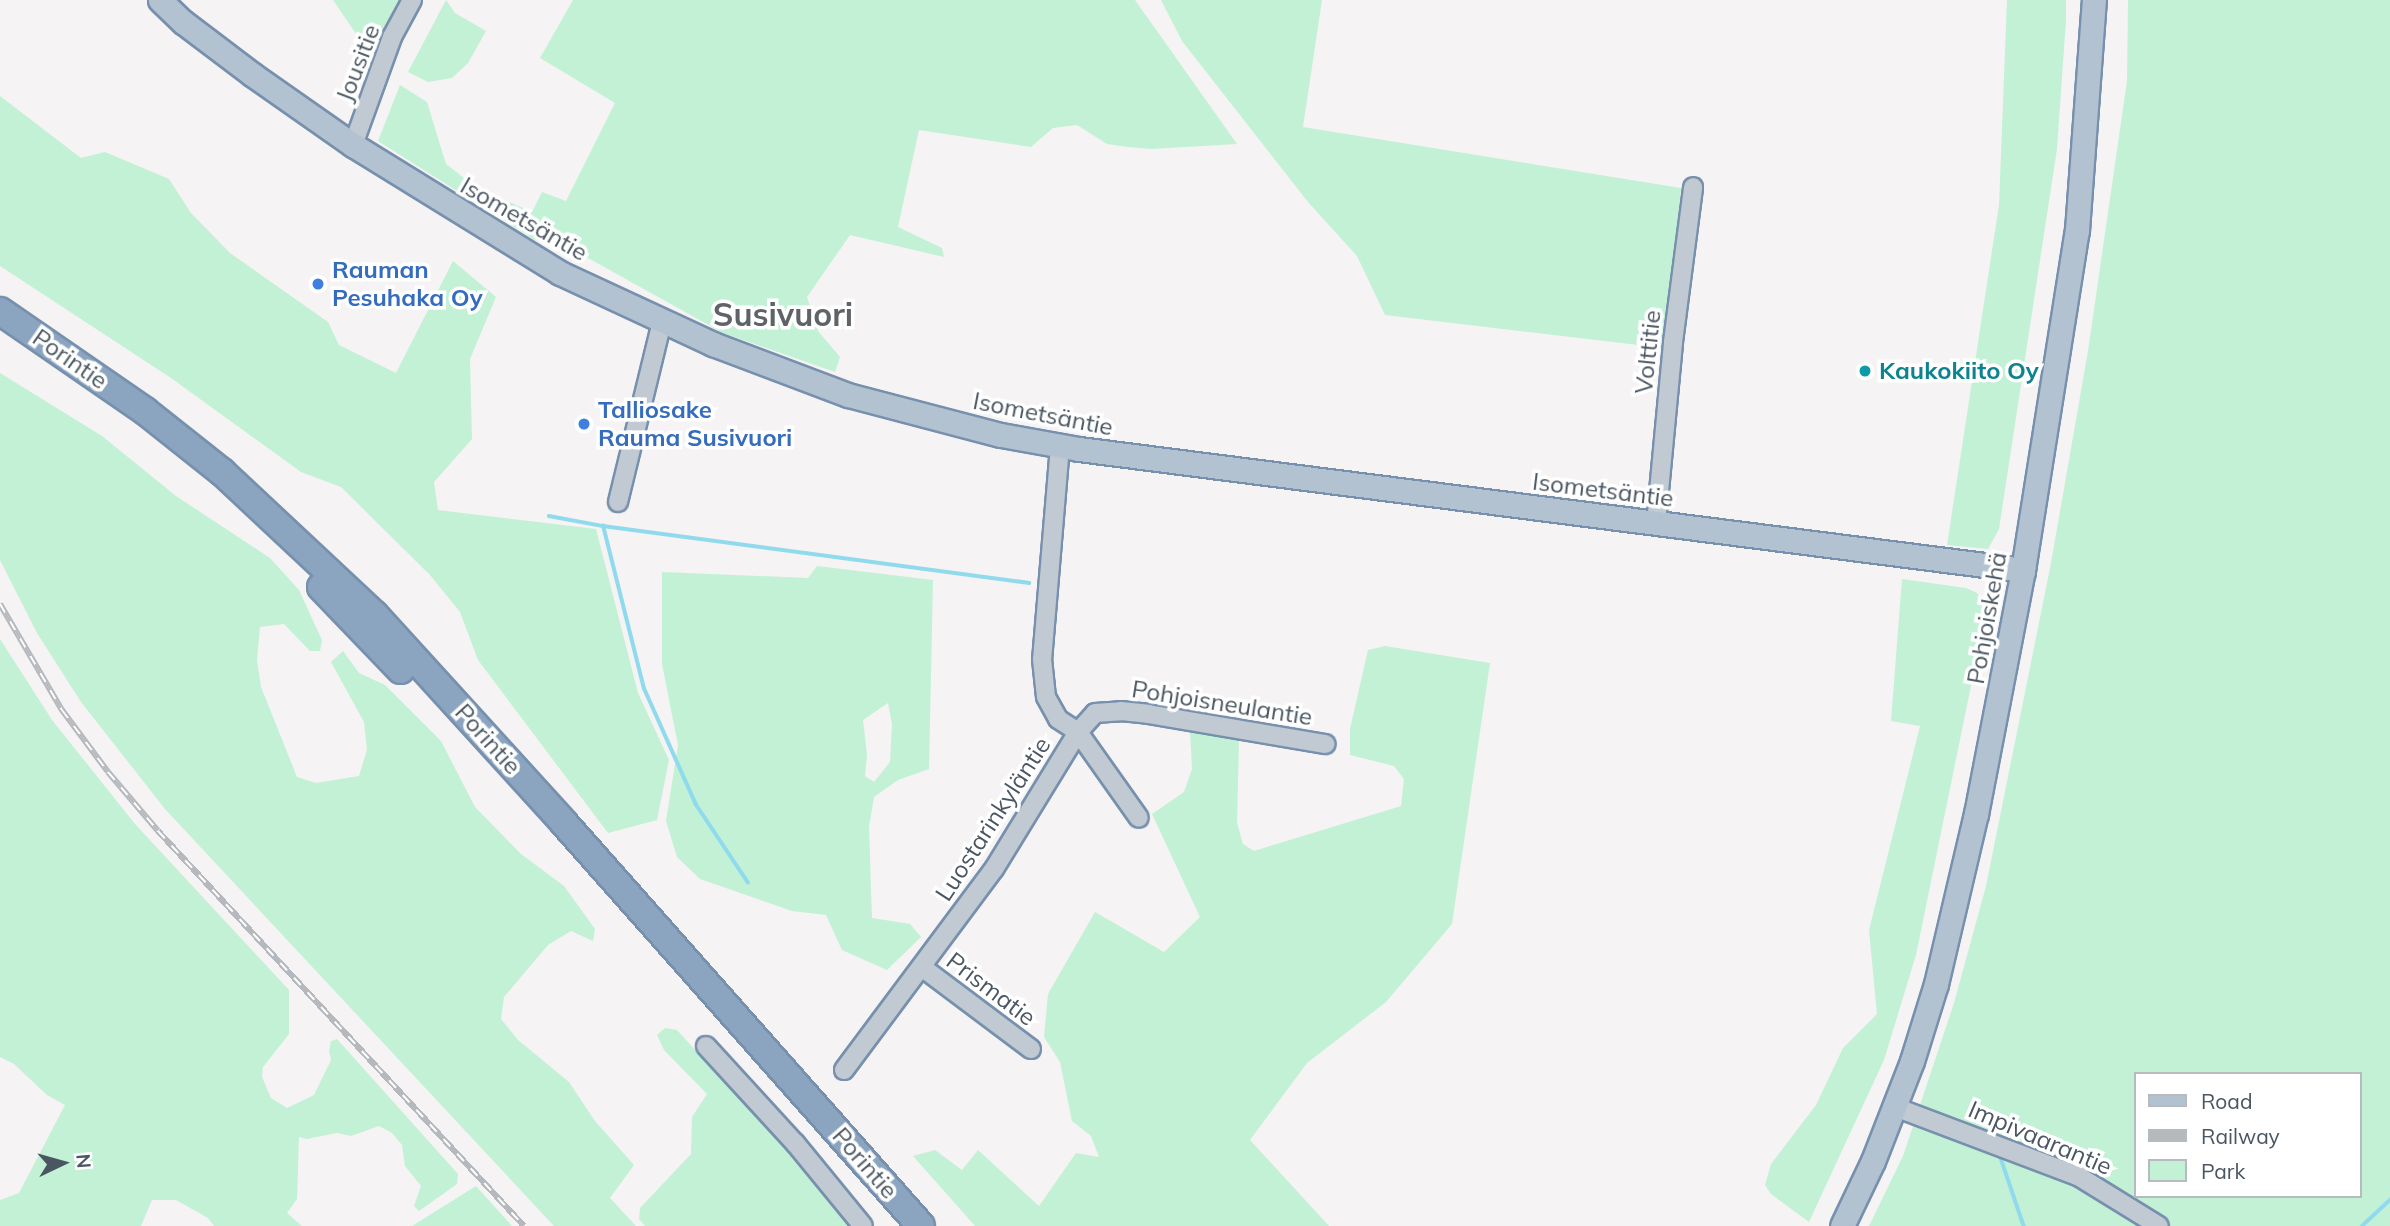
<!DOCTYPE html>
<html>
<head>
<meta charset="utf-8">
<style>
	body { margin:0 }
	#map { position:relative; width:2390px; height:1226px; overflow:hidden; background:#f5f3f3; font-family:Mulish,sans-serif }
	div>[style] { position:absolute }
	.green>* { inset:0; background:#c3f1d5 }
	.stream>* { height:3.5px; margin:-1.75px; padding:0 1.75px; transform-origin:1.75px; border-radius:1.75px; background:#90daee }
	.roads { filter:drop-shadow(2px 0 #7690ad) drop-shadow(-2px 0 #7690ad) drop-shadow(0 2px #7690ad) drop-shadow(0 -2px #7690ad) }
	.minor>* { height:18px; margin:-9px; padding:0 9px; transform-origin:9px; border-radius:9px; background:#c1cad2 }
	.major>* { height:23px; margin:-11.5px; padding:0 11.5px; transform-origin:11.5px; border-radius:11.5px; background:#b3c2d1 }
	.highway>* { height:26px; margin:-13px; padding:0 13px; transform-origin:13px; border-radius:13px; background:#8ba5c1 }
	.rail>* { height:6px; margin-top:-3px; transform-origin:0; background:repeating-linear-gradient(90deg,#fff 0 10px,#b5b8bd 0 20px); box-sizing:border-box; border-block:2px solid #b5b8bd }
	.dots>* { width:19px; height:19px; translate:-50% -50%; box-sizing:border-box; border:4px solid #fff; border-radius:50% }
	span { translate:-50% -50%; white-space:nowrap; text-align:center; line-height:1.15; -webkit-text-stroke:7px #fff; paint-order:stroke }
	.street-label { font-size:24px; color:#4a5661 }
	.shop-label { font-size:24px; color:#366cbe; font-weight:700 }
	.left { translate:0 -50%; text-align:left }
	.culture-label { font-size:24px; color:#0d838f; font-weight:700 }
	.district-label { font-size:32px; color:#5f6368; font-weight:700 }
	.legend { position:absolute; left:2134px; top:1072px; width:228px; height:126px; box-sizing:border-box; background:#fff; border:2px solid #b7bbc0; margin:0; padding:9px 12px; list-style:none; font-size:21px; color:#4a5661 }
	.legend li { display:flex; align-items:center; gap:14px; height:35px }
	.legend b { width:35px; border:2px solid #b7bbc0 }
	.north { position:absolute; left:28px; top:1128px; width:70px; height:70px; -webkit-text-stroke:5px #fff; paint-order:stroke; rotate:85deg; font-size:19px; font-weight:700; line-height:28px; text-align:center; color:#4a5661 }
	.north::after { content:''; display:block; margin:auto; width:24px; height:32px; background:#4a5661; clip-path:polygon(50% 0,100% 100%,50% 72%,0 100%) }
</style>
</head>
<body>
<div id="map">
	<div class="green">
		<i style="clip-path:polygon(333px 0,405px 0,377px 52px,363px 44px)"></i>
		<i style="clip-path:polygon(446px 0,455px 13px,486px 31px,468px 63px,452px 78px,428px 82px,408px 72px)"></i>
		<i style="clip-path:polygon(573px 0,1135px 0,1237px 144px,1151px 149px,1128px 147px,1107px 144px,1077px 125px,1053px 128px,1031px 147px,919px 130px,898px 227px,942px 248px,944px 257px,850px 235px,807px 297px,818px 331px,840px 357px,835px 372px,723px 333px,588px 258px,533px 239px,378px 141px,400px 85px,427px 102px,446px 164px,477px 188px,532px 212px,542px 192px,566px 201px,615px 103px,540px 58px)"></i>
		<i style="clip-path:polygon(1161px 0,1322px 0,1303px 127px,1681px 188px,1664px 348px,1385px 315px,1357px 256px,1308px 202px,1182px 41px)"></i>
		<i style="clip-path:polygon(2007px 0,2066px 0,2066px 20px,2057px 149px,1999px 529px,1988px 549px,1947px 545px,1999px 205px)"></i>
		<i style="clip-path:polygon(evenodd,2128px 0,2390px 0,2390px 1226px,1869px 1226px,1903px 1156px,1954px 1003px,1986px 886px,2051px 563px,2088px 351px,2127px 81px,2128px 0,2136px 1074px,2360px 1074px,2360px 1196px,2136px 1196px,2136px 1074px)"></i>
		<i style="clip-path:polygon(0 96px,81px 158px,105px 152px,169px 179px,191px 213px,230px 253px,328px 322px,339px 345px,396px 373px,453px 261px,496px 297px,470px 359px,472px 439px,434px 482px,438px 510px,596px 529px,638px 693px,669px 760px,657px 820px,608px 833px,478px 660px,460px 612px,430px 575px,341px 487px,301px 472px,171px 378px,0 266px)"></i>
		<i style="clip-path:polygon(0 373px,102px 436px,176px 496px,270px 558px,299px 590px,322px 640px,320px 651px,310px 651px,284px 624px,260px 627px,257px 660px,261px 687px,297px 777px,316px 783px,359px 776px,367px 750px,364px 722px,331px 662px,343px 651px,359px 673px,385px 685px,441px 741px,475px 807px,521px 854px,564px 886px,595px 929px,593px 941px,571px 931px,548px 945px,504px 997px,501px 1019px,518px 1040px,569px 1082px,595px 1121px,634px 1165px,610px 1198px,636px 1226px,554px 1226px,165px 809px,81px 702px,37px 633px,0 560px)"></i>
		<i style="clip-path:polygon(evenodd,817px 566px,933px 580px,929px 769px,898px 780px,874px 797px,869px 827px,872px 918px,910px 924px,921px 937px,887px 970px,842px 950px,826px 915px,792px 911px,700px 879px,677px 857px,666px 821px,678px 745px,662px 664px,662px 572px,808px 578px,817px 566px,888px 703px,892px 724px,890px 762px,874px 782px,865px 776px,867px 755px,863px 720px,888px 703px)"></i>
		<i style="clip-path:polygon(1902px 579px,1966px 588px,1977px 593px,1982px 602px,1981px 637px,1916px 955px,1884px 1060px,1809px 1222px,1771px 1194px,1765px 1185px,1771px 1164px,1816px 1105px,1843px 1048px,1877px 1014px,1869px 930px,1920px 726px,1891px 721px)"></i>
		<i style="clip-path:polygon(0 639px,52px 720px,135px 824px,289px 990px,289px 1034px,263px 1067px,262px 1077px,271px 1098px,287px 1108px,314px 1095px,331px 1060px,329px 1051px,331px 1041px,337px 1039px,458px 1174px,457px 1184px,419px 1211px,414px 1206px,421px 1186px,405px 1166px,402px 1145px,392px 1133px,379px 1126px,351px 1136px,337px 1133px,307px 1139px,299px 1137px,297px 1199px,287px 1213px,302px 1226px,214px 1226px,208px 1218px,176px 1200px,152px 1200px,141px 1226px,0 1226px,0 1200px,19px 1193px,65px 1105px,47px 1095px,14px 1064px,0 1057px)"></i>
		<i style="clip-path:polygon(1385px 646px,1490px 663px,1452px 924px,1386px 1002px,1307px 1063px,1250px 1140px,1329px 1226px,975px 1226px,913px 1156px,935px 1150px,962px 1170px,978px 1150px,1039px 1206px,1076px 1153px,1099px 1157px,1091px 1136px,1072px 1121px,1060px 1062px,1044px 1037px,1048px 994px,1095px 912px,1164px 952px,1200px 917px,1152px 814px,1184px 792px,1192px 769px,1190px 730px,1239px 739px,1237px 823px,1243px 844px,1254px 851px,1401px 806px,1404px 779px,1394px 766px,1350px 755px,1350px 729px,1368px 650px)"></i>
		<i style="clip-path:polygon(665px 1028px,677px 1030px,855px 1226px,645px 1226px,639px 1219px,640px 1208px,691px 1154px,692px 1117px,707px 1094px,664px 1050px,657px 1035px)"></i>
		<i style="clip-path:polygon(476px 1186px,512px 1226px,412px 1226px)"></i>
	</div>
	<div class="stream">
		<i style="left:549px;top:516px;width:55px;rotate:10.5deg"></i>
		<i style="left:748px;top:883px;width:94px;rotate:-123.7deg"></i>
		<i style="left:696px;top:805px;width:127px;rotate:-114.1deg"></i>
		<i style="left:644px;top:689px;width:168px;rotate:-104.1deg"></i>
		<i style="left:603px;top:526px;width:430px;rotate:7.6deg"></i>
		<i style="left:2001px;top:1158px;width:72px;rotate:71.3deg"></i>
		<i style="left:2362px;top:1226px;width:38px;rotate:-43deg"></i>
	</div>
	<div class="roads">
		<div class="minor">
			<i style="left:353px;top:145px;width:115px;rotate:-70.1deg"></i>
			<i style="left:392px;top:37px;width:42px;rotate:-61.6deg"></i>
			<i style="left:1060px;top:446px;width:214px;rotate:94.8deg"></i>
			<i style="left:1042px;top:659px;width:38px;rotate:84deg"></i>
			<i style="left:1046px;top:697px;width:25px;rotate:61deg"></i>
			<i style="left:1058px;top:719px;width:24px;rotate:33deg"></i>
			<i style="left:1078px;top:732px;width:105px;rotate:54.7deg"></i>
			<i style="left:618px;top:502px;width:185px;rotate:-76.3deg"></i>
			<i style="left:1656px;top:523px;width:182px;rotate:-84.6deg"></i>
			<i style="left:1673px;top:342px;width:156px;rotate:-82.6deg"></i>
			<i style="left:923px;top:968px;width:135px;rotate:36.9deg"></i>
			<i style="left:706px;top:1046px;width:132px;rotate:47.5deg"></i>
			<i style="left:795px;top:1143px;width:107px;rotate:50.7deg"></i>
			<i style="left:844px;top:1070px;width:251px;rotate:-53.3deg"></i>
			<i style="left:994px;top:869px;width:161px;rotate:-58.5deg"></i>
			<i style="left:1078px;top:732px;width:25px;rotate:-48deg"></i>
			<i style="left:1095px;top:713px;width:26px;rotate:-4deg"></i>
			<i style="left:1121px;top:711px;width:27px;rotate:6deg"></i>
			<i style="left:1148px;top:714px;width:180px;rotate:9.6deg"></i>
			<i style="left:1895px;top:1107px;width:196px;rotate:20.7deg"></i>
			<i style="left:2078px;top:1176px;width:95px;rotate:31.7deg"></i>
		</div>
		<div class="major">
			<i style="left:160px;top:0;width:32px;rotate:44deg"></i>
			<i style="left:183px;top:22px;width:88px;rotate:37.1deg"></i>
			<i style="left:253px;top:75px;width:122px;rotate:35deg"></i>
			<i style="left:353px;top:145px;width:243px;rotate:31.7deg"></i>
			<i style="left:560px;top:273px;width:169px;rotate:24.9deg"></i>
			<i style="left:713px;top:344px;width:144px;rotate:20.7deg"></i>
			<i style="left:848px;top:395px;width:158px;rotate:14.7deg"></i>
			<i style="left:1001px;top:435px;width:79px;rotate:10.2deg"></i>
			<i style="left:1079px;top:449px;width:952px;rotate:7.3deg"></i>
			<i style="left:1842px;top:1226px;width:72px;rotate:-64.5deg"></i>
			<i style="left:1873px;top:1161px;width:107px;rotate:-68.7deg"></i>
			<i style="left:1912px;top:1061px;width:81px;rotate:-72.7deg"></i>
			<i style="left:1936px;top:984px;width:175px;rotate:-76.8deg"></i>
			<i style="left:1976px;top:814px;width:248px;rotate:-79.1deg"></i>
			<i style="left:2023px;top:570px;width:344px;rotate:-81deg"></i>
			<i style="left:2077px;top:230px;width:231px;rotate:-85.8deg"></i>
		</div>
		<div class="highway">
			<i style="left:0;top:311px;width:176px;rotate:34.6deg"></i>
			<i style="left:145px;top:411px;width:98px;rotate:38.4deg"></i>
			<i style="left:222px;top:472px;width:208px;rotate:43.1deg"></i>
			<i style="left:374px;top:614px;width:282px;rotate:47.7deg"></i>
			<i style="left:564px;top:823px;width:538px;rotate:48.46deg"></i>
			<i style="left:321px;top:587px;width:115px;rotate:46.1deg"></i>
		</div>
	</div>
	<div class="rail">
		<i style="left:0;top:604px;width:123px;rotate:59.7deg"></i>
		<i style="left:62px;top:710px;width:77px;rotate:53.4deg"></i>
		<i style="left:108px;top:772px;width:77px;rotate:49.7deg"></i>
		<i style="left:158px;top:831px;width:538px;rotate:47.18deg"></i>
	</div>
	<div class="dots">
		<i style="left:318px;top:284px;background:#3f7fe0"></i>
		<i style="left:1865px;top:371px;background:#0f9aa8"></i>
		<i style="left:584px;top:424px;background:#3f7fe0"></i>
	</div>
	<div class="street-label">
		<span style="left:358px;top:63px;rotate:-69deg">Jousitie</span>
		<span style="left:524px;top:219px;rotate:30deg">Isometsäntie</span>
		<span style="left:1648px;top:352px;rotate:-84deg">Volttitie</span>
		<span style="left:70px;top:359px;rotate:35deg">Porintie</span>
		<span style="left:1043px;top:414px;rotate:11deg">Isometsäntie</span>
		<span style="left:1603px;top:490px;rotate:7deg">Isometsäntie</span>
		<span style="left:1987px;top:618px;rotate:-80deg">Pohjoiskehä</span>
		<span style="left:1222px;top:703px;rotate:9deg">Pohjoisneulantie</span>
		<span style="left:488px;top:739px;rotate:48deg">Porintie</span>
		<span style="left:993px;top:819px;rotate:-57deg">Luostarinkyläntie</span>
		<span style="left:991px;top:989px;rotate:37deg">Prismatie</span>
		<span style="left:2040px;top:1138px;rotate:23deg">Impivaarantie</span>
		<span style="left:865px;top:1163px;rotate:49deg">Porintie</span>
	</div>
	<div class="shop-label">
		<span class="left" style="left:332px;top:284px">Rauman<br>Pesuhaka Oy</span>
		<span class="left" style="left:598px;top:424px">Talliosake<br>Rauma Susivuori</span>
	</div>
	<div class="culture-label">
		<span class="left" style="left:1879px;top:371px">Kaukokiito Oy</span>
	</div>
	<div class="district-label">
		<span style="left:783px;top:314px">Susivuori</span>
	</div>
	<ul class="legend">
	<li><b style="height:9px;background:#b3c2d1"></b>Road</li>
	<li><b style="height:9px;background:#b5b8bd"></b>Railway</li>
	<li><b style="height:19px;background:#c3f1d5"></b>Park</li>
	</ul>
	<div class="north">N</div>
</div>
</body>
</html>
